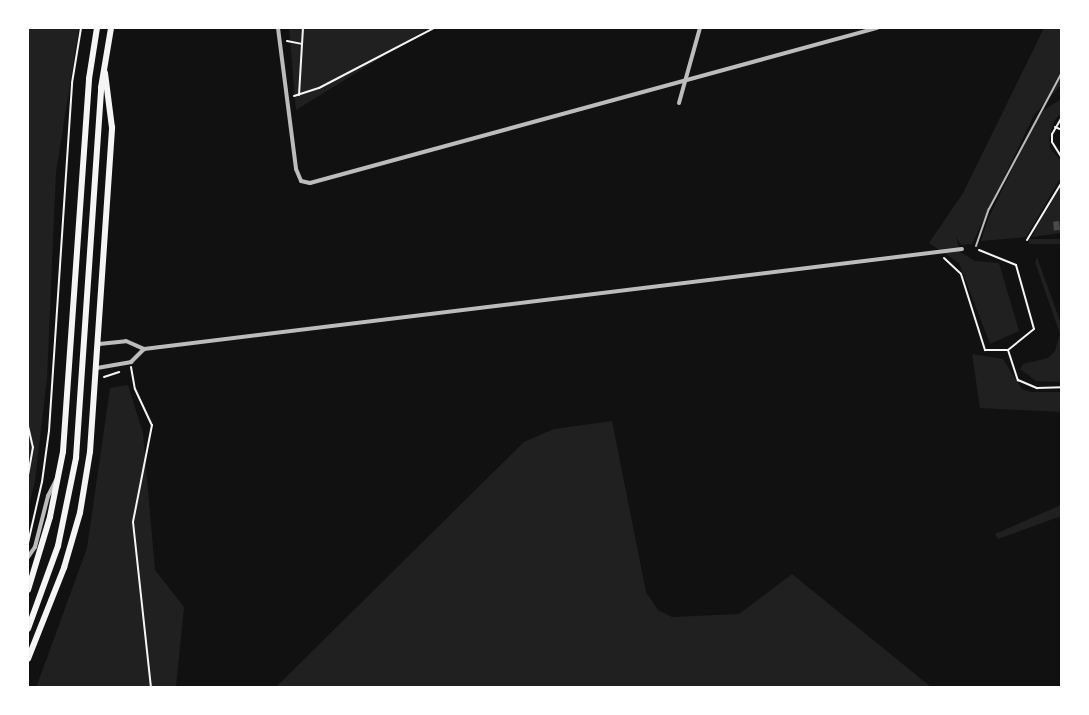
<!DOCTYPE html>
<html>
<head>
<meta charset="utf-8">
<style>
	body { margin:0 }
	#map { position:relative; width:1089px; height:715px; overflow:hidden; background:#111; font-family:"Space Grotesk",sans-serif }
	div>[style] { position:absolute }
	.green>* { inset:0; background:#202020; transform-origin:0 0 }
	.building>* { inset:0; background:#4a4a4a; transform-origin:0 0 }
	.path>* { height:2px; margin:-1px; padding:0 1px; transform-origin:1px; border-radius:1px; background:#f5f5f5 }
	.service>* { height:2px; margin:-1px; padding:0 1px; transform-origin:1px; border-radius:1px; background:#bcbcbc }
	.minor>* { height:4px; margin:-2px; padding:0 2px; transform-origin:2px; border-radius:2px; background:#bcbcbc }
	.secondary>* { height:5.5px; margin:-2.75px; padding:0 2.75px; transform-origin:2.75px; border-radius:2.75px; background:#f5f5f5 }
	span { translate:-50% -50%; white-space:nowrap; text-align:center; line-height:1.15; -webkit-text-stroke:4.5px #fff; paint-order:stroke }
	.frame { position:absolute; inset:0; border:29px solid #fff; pointer-events:none }
</style>
</head>
<body>
<div id="map">
	<div class="green">
		<i style="clip-path:polygon(28px 28px,79px 28px,56px 172px,47px 378px,35px 481px,28px 510px)"></i>
		<i style="clip-path:polygon(289px 28px,429px 28px,296px 110px)"></i>
		<i style="clip-path:polygon(1044px 28px,1061px 28px,1061px 85px,1034px 115px,972px 244px,961px 245px,956px 237px,960px 252px,975px 261px,999px 263px,1019px 331px,990px 344px,959px 263px,929px 243px,963px 193px)"></i>
		<i style="clip-path:polygon(1061px 99px,1061px 113px,1054px 121px,1049px 140px,1050px 148px,1061px 161px,1061px 177px,1026px 237px,981px 241px,988px 219px,1034px 124px,1044px 110px)"></i>
		<i style="clip-path:polygon(1061px 186px,1061px 233px,1032px 237px,1037px 226px)"></i>
		<i style="left:1061px;top:239px;width:5px;height:32px;rotate:90deg"></i>
		<i style="clip-path:polygon(1037px 257px,1061px 324px,1061px 382px,1036px 381px,1020px 369px,1023px 364px,1048px 358px,1055px 351px,1060px 334px,1035px 262px)"></i>
		<i style="clip-path:polygon(972px 354px,1003px 359px,1022px 389px,1031px 392px,1061px 392px,1061px 412px,980px 408px)"></i>
		<i style="clip-path:polygon(128px 385px,143px 433px,155px 570px,184px 607px,176px 687px,36px 688px,87px 548px,110px 388px)"></i>
		<i style="clip-path:polygon(612px 421px,646px 592px,658px 610px,672px 617px,739px 614px,792px 574px,931px 687px,276px 687px,524px 442px,554px 429px)"></i>
		<i style="clip-path:polygon(1061px 505px,1061px 516px,998px 539px,995px 534px)"></i>
	</div>
	<div class="building">
		<i style="left:1059px;top:221px;width:9px;height:6px;rotate:84deg"></i>
	</div>
	<div class="path">
		<i style="left:287px;top:41px;width:15px;rotate:11deg"></i>
		<i style="left:299px;top:95px;width:67px;rotate:-86.6deg"></i>
		<i style="left:294px;top:96px;width:26px;rotate:-18deg"></i>
		<i style="left:319px;top:88px;width:130px;rotate:-27.6deg"></i>
		<i style="left:1062px;top:117px;width:20px;rotate:120deg"></i>
		<i style="left:1052px;top:134px;width:8px;rotate:90deg"></i>
		<i style="left:1052px;top:142px;width:19px;rotate:58deg"></i>
		<i style="left:1055px;top:127px;width:8px;rotate:23deg"></i>
		<i style="left:1027px;top:240px;width:68px;rotate:-58.9deg"></i>
		<i style="left:979px;top:250px;width:40px;rotate:22deg"></i>
		<i style="left:1016px;top:265px;width:66px;rotate:74.3deg"></i>
		<i style="left:1034px;top:329px;width:33px;rotate:141deg"></i>
		<i style="left:1008px;top:350px;width:32px;rotate:72deg"></i>
		<i style="left:1018px;top:380px;width:21px;rotate:23deg"></i>
		<i style="left:1037px;top:388px;width:25px;rotate:-2deg"></i>
		<i style="left:944px;top:258px;width:23px;rotate:43deg"></i>
		<i style="left:961px;top:274px;width:80px;rotate:72.5deg"></i>
		<i style="left:985px;top:350px;width:22px"></i>
		<i style="left:131px;top:367px;width:22px;rotate:80deg"></i>
		<i style="left:135px;top:389px;width:40px;rotate:65deg"></i>
		<i style="left:152px;top:425px;width:99px;rotate:101.1deg"></i>
		<i style="left:133px;top:522px;width:167px;rotate:83.8deg"></i>
		<i style="left:104px;top:377px;width:16px;rotate:-18deg"></i>
		<i style="left:28px;top:426px;width:22px;rotate:77deg"></i>
		<i style="left:33px;top:447px;width:27px;rotate:100deg"></i>
		<i style="left:28px;top:543px;width:63px;rotate:-77.1deg"></i>
		<i style="left:42px;top:482px;width:51px;rotate:-82.2deg"></i>
		<i style="left:49px;top:431px;width:349px;rotate:-86.2deg"></i>
		<i style="left:72px;top:83px;width:56px;rotate:-80.7deg"></i>
	</div>
	<div class="service">
		<i style="left:976px;top:246px;width:39px;rotate:-71deg"></i>
		<i style="left:989px;top:209px;width:155px;rotate:-61.9deg"></i>
	</div>
	<div class="minor">
		<i style="left:278px;top:28px;width:142px;rotate:82.7deg"></i>
		<i style="left:296px;top:169px;width:13px;rotate:67deg"></i>
		<i style="left:301px;top:181px;width:9px;rotate:13deg"></i>
		<i style="left:310px;top:183px;width:588px;rotate:-15.29deg"></i>
		<i style="left:679px;top:103px;width:78px;rotate:-74.4deg"></i>
		<i style="left:99px;top:344px;width:27px;rotate:-6deg"></i>
		<i style="left:126px;top:341px;width:20px;rotate:24deg"></i>
		<i style="left:144px;top:349px;width:824px;rotate:-6.97deg"></i>
		<i style="left:97px;top:368px;width:35px;rotate:-10deg"></i>
		<i style="left:131px;top:362px;width:18px;rotate:-45deg"></i>
		<i style="left:28px;top:557px;width:12px;rotate:-55deg"></i>
		<i style="left:35px;top:547px;width:53px;rotate:-75.7deg"></i>
		<i style="left:48px;top:496px;width:18px;rotate:-63deg"></i>
	</div>
	<div class="secondary">
		<i style="left:28px;top:590px;width:76px;rotate:-73.2deg"></i>
		<i style="left:50px;top:517px;width:66px;rotate:-78.7deg"></i>
		<i style="left:63px;top:452px;width:374px;rotate:-86deg"></i>
		<i style="left:89px;top:79px;width:52px;rotate:-81.1deg"></i>
		<i style="left:28px;top:629px;width:88px;rotate:-70.1deg"></i>
		<i style="left:58px;top:546px;width:90px;rotate:-78.4deg"></i>
		<i style="left:76px;top:458px;width:371px;rotate:-86.1deg"></i>
		<i style="left:101px;top:88px;width:61px;rotate:-80.5deg"></i>
		<i style="left:28px;top:659px;width:98px;rotate:-68.4deg"></i>
		<i style="left:64px;top:568px;width:57px;rotate:-73.8deg"></i>
		<i style="left:80px;top:513px;width:62px;rotate:-80.7deg"></i>
		<i style="left:90px;top:452px;width:325px;rotate:-86.1deg"></i>
		<i style="left:112px;top:128px;width:55px;rotate:-97.3deg"></i>
	</div>
	<div class="frame"></div>
</div>
</body>
</html>
